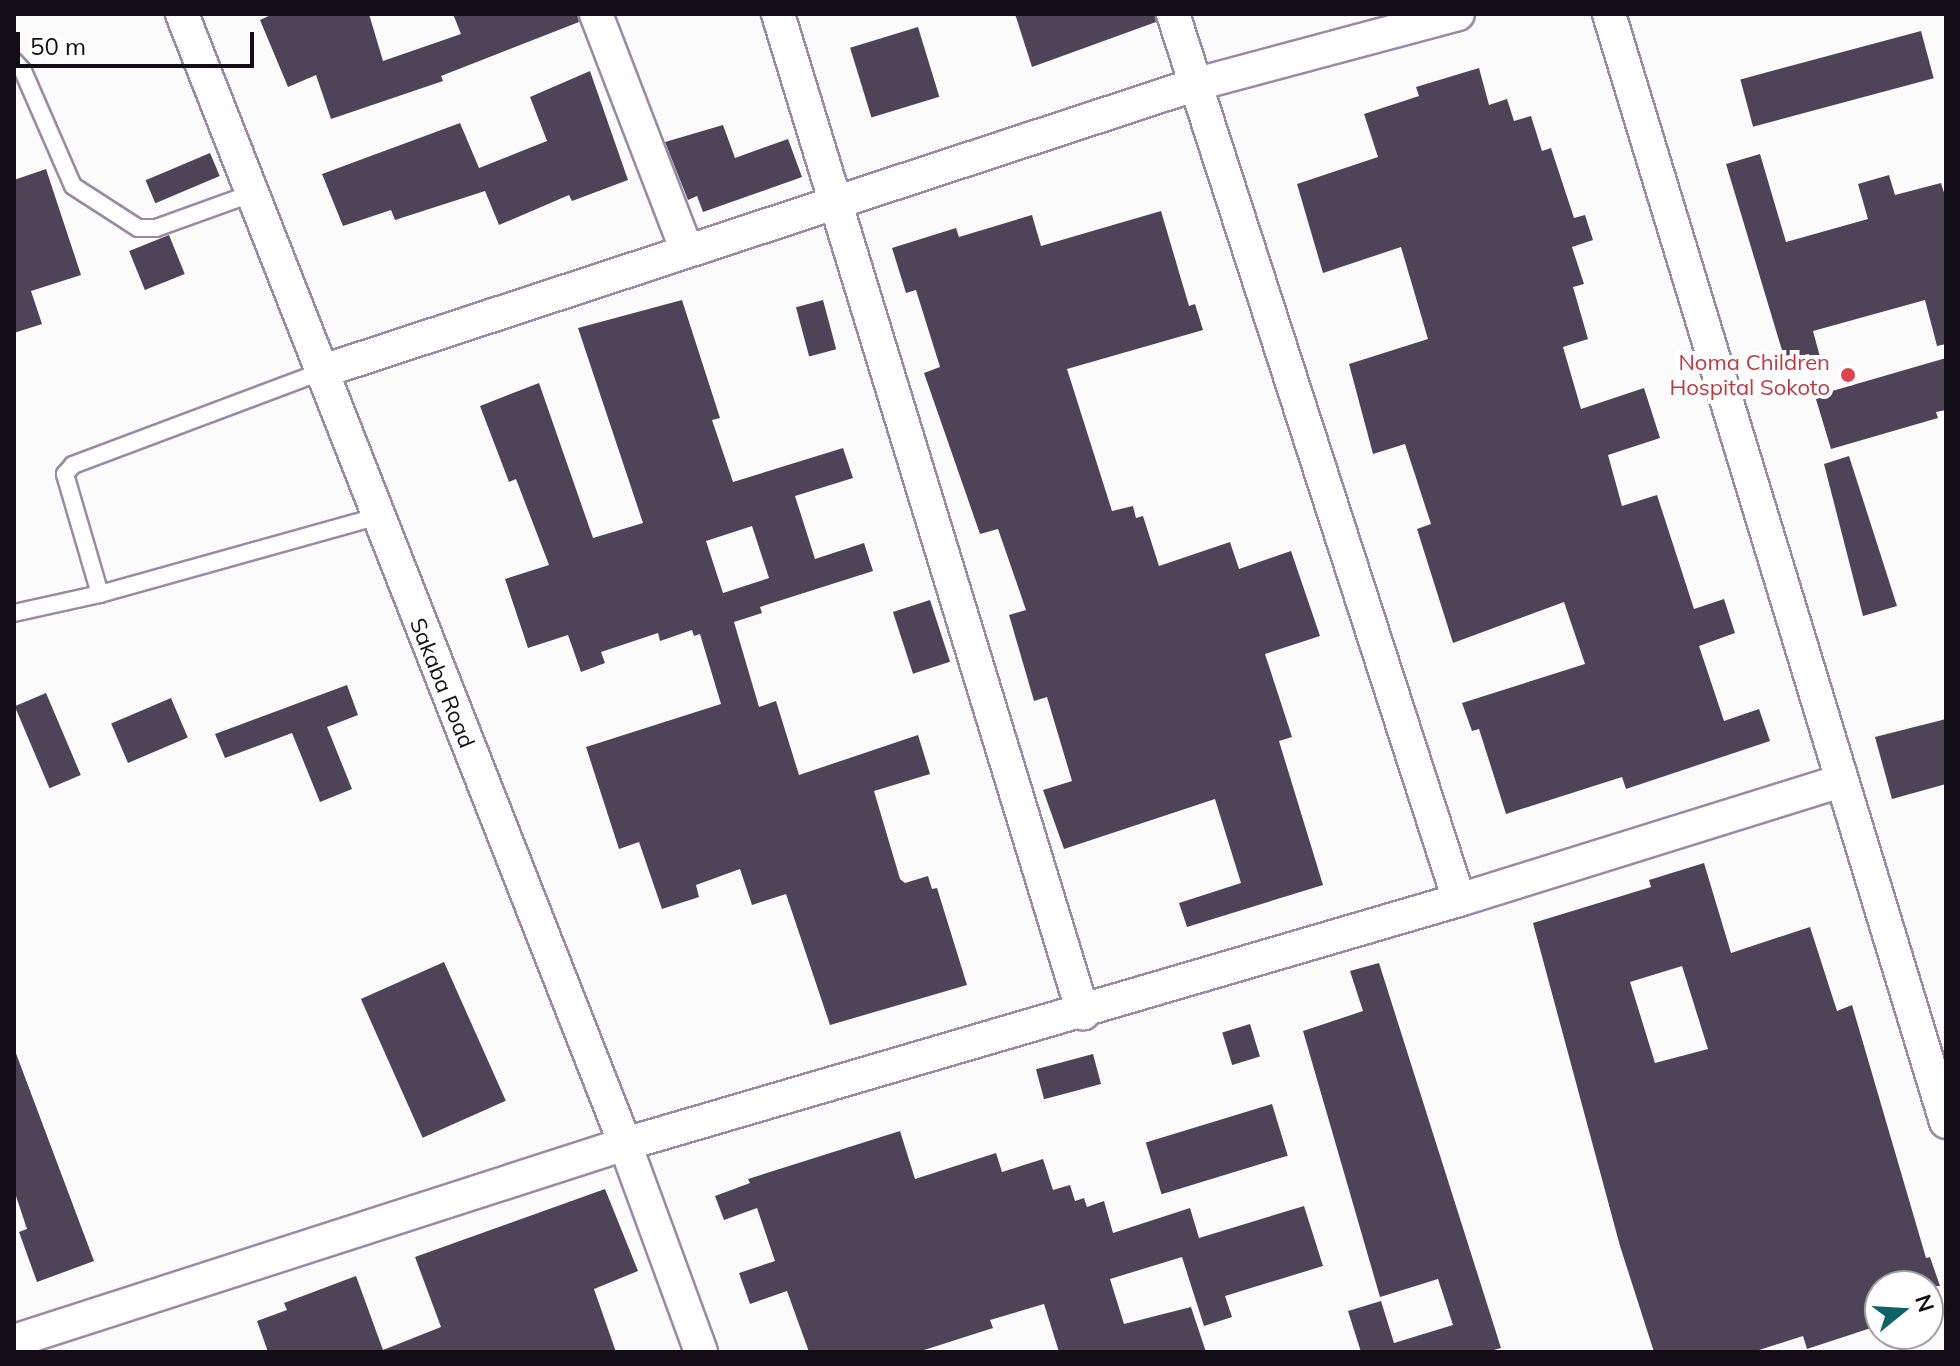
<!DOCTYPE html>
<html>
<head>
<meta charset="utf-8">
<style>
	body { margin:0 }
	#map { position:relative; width:1960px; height:1366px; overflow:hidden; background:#fbfbfb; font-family:Mulish,sans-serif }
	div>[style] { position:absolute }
	.building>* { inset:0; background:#4f4357; transform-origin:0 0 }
	.roads { filter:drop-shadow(2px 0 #988ba2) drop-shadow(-2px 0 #988ba2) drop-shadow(0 2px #988ba2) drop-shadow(0 -2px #988ba2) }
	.service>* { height:16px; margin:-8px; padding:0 8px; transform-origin:8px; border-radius:8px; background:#fff }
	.minor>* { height:32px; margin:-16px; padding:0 16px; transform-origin:16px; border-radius:16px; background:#fff }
	.dots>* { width:22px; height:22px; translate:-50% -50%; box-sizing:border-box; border:4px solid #fff; border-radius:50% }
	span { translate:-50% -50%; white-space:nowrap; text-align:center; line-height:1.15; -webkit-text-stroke:8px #fff; paint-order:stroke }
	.health-label { font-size:22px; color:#be3a42 }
	.right { translate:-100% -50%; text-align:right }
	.street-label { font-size:22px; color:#130e16 }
	.frame { position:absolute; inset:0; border:16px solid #130e16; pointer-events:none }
	.north { position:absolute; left:1864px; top:1270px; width:80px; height:80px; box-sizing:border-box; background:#fff; border:2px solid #a19fa2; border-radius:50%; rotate:72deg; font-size:22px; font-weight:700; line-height:32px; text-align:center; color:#130e16 }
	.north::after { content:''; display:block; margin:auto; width:28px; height:36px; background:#116265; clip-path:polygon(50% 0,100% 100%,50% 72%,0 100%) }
	.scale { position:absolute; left:16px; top:32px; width:238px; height:36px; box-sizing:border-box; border:4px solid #130e16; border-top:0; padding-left:10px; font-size:24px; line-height:28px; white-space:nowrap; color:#130e16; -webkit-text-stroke:6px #fff; paint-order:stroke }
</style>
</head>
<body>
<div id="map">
	<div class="building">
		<i style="clip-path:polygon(273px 14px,369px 14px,383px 61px,461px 34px,453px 14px,577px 14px,579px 22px,441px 76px,443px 81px,331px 119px,316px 75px,288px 87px,260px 20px)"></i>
		<i style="clip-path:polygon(1015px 14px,1155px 14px,1156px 22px,1032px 67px)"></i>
		<i style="left:918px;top:27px;width:73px;height:71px;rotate:73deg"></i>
		<i style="left:1921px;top:31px;width:49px;height:187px;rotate:75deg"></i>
		<i style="clip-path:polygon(1479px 68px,1489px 105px,1507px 99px,1514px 121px,1531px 116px,1542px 151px,1551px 148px,1574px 218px,1585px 215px,1593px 240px,1572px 247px,1584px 284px,1573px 287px,1588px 339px,1563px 347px,1581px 409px,1644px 388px,1660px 438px,1608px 455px,1622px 506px,1657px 495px,1694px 609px,1724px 599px,1735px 633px,1699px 646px,1724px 721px,1759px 709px,1770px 741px,1626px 789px,1622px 777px,1506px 814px,1479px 729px,1472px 731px,1462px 703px,1585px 664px,1564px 602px,1453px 643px,1417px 529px,1431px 524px,1405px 444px,1373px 454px,1349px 364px,1428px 339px,1401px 247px,1323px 273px,1297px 184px,1378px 157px,1364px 114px,1419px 96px,1416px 87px)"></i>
		<i style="clip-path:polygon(590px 71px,628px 180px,572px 201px,569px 195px,499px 225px,485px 191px,395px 220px,391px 210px,343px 226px,322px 174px,460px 123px,479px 168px,547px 141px,530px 97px)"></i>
		<i style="clip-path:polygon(723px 125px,735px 158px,788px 139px,802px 177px,703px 212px,697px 196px,688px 200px,665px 142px)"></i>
		<i style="left:210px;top:153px;width:25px;height:70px;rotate:67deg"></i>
		<i style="clip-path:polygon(1760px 154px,1786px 242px,1868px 219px,1858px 184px,1889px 175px,1895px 195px,1941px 183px,1946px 199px,1946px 344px,1937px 346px,1925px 300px,1813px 331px,1820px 357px,1787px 367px,1726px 164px)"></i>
		<i style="clip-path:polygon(46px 169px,81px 275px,31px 291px,42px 324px,14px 333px,14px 180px)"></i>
		<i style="clip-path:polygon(1161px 211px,1189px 306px,1195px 304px,1203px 330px,1067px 369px,1112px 511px,1133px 506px,1136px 518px,1143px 516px,1159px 566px,1230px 542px,1239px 569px,1291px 551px,1320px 636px,1265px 654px,1292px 737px,1279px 741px,1323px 885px,1187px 927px,1179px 903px,1241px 883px,1215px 799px,1064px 849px,1043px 790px,1072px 781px,1047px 697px,1034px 701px,1009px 615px,1026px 610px,998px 529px,980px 534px,924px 373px,940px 367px,916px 290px,906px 293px,892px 248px,956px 228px,959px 237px,1032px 215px,1041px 246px)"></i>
		<i style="left:169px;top:235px;width:42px;height:43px;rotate:68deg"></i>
		<i style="clip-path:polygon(evenodd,682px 300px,720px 418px,712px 420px,733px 482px,843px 448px,853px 478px,795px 496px,815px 559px,864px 543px,873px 571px,760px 607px,762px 613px,734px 622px,759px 707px,776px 701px,799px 775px,918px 735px,930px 774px,874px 791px,900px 879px,905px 883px,928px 876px,932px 889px,937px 888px,967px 985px,830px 1025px,786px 894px,752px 905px,740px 869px,696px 885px,699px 897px,662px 909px,639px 842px,619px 849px,586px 747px,721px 704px,700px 634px,694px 636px,692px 630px,660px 641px,658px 633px,601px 652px,605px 663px,581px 672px,568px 635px,528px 648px,505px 579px,549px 565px,516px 479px,509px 482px,480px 406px,539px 383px,593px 538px,643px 523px,578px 328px,682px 300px,752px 526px,769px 578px,723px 593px,706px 541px,752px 526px)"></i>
		<i style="left:823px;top:300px;width:51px;height:28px;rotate:75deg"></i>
		<i style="clip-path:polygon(1946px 358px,1946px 410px,1936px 412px,1938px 418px,1831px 449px,1815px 396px)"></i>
		<i style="clip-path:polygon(1849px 456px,1897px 606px,1863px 616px,1824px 464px)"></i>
		<i style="left:930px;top:600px;width:65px;height:39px;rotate:72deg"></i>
		<i style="clip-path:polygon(347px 685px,358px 715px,327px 727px,352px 789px,320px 802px,292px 733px,225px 758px,215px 734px)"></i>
		<i style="left:46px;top:693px;width:89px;height:34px;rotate:67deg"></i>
		<i style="left:171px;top:698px;width:43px;height:65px;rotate:67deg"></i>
		<i style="clip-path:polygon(1946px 719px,1946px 784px,1892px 799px,1875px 737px)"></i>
		<i style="clip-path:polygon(evenodd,1704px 863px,1731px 953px,1810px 927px,1837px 1011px,1852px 1005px,1926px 1258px,1930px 1257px,1940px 1286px,1880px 1286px,1880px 1325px,1807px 1349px,1803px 1336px,1753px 1352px,1654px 1352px,1620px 1246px,1533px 923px,1651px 887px,1649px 880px,1704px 863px,1682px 966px,1708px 1049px,1655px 1063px,1630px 982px,1682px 966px)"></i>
		<i style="left:444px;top:962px;width:152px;height:91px;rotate:66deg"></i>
		<i style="clip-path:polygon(1379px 963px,1501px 1348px,1487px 1352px,1361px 1352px,1348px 1311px,1381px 1301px,1394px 1343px,1453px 1325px,1438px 1279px,1380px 1297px,1303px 1031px,1363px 1011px,1350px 971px)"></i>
		<i style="left:1250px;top:1024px;width:34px;height:29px;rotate:73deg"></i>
		<i style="clip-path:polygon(14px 1048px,94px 1261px,37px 1282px,19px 1232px,27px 1229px,14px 1190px)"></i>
		<i style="left:1093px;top:1054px;width:31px;height:59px;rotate:75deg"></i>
		<i style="left:1272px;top:1104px;width:54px;height:132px;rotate:73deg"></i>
		<i style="clip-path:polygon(900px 1131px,915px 1179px,996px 1153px,1002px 1172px,1043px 1159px,1053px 1190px,1070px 1185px,1075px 1201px,1084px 1198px,1087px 1207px,1104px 1201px,1113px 1233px,1190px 1208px,1199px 1238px,1304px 1206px,1323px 1266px,1225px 1296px,1232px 1317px,1204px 1326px,1182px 1257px,1110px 1279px,1124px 1324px,1191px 1307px,1206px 1352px,1059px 1352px,1044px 1304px,990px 1320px,993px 1328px,918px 1352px,809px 1352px,787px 1291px,750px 1304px,739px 1273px,775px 1261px,757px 1208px,724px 1220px,715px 1196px,750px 1183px,748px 1179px)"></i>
		<i style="clip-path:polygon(605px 1189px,638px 1271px,594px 1289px,616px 1352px,268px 1352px,257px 1321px,287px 1310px,284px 1303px,356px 1276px,383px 1350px,441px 1327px,415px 1257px)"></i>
	</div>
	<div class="roads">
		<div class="service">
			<i style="left:14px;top:61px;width:13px;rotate:48deg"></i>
			<i style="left:23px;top:71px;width:125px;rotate:66.5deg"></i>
			<i style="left:73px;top:186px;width:77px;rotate:32.9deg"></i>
			<i style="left:138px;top:228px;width:18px"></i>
			<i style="left:156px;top:228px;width:103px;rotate:-19.8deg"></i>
			<i style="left:100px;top:594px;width:287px;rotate:-15.6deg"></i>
			<i style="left:14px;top:613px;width:88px;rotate:-12.5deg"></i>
			<i style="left:100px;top:594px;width:125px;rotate:-106.3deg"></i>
			<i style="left:65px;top:474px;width:12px;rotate:-48deg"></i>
			<i style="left:73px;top:465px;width:267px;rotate:-20.6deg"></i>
		</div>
		<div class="minor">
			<i style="left:182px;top:14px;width:1214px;rotate:68.59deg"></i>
			<i style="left:625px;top:1144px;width:221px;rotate:69.9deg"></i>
			<i style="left:596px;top:14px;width:252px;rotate:69deg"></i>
			<i style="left:778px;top:14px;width:1045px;rotate:73.02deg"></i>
			<i style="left:1609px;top:14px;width:1158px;rotate:73.08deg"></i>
			<i style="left:323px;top:371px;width:920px;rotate:-18.18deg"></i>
			<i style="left:1197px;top:84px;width:270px;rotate:-15deg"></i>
			<i style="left:1459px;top:900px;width:401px;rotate:-17.3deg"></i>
			<i style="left:14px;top:1341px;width:642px;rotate:-17.87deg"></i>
			<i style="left:625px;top:1144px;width:869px;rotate:-16.31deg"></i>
			<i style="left:1459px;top:900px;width:931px;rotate:-107.89deg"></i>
		</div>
	</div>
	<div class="dots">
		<i style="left:1848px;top:375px;background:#e0444e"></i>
	</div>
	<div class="health-label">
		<span class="right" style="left:1830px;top:375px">Noma Children<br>Hospital Sokoto</span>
	</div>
	<div class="street-label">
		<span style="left:442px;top:683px;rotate:68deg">Sakaba Road</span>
	</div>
	<div class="frame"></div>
	<div class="north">N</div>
	<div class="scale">50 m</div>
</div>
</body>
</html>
